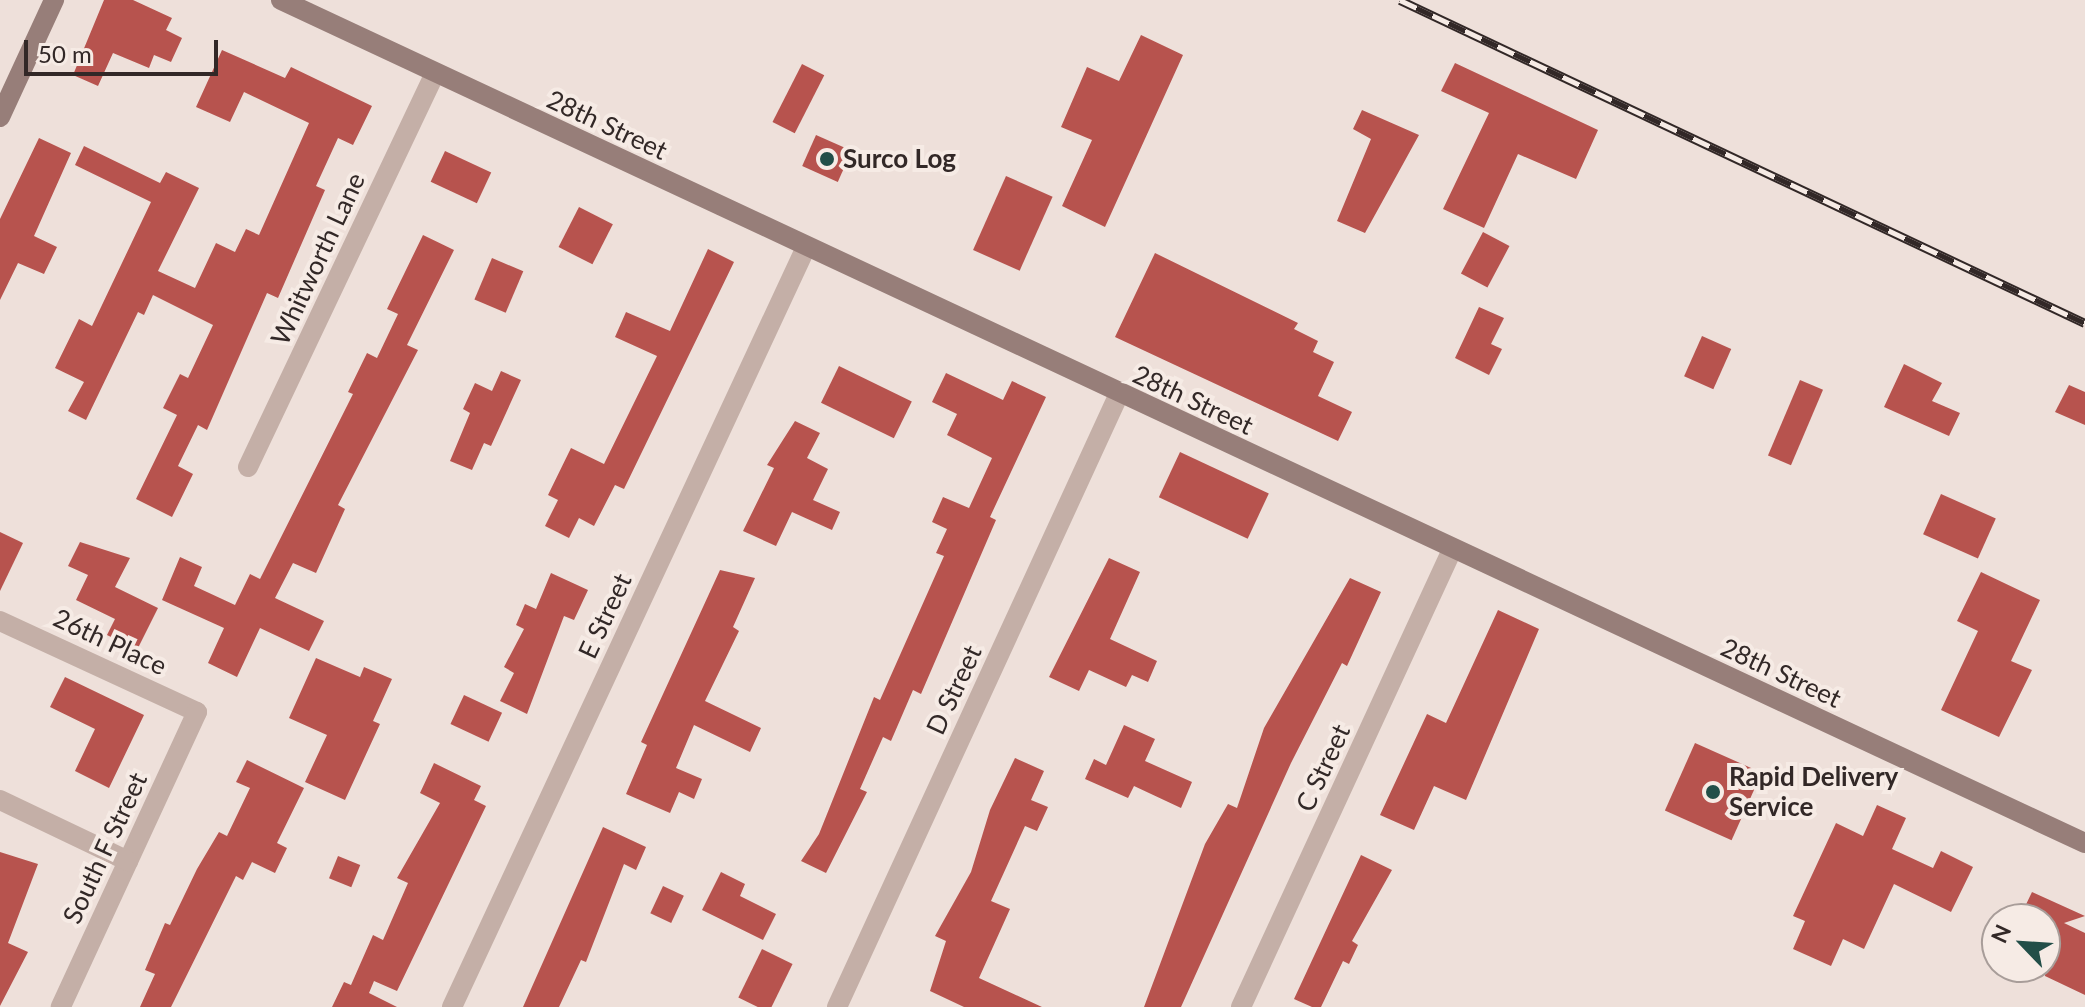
<!DOCTYPE html>
<html>
<head>
<meta charset="utf-8">
<style>
	body { margin:0 }
	#map { position:relative; width:2085px; height:1007px; overflow:hidden; background:#eee0da; font-family:Lato,sans-serif }
	div>[style] { position:absolute }
	.building>* { inset:0; background:#b7534e; transform-origin:0 0 }
	.street>* { height:20px; margin:-10px; padding:0 10px; transform-origin:10px; border-radius:10px; background:#c4afa7 }
	.secondary>* { height:20px; margin:-10px; padding:0 10px; transform-origin:10px; border-radius:10px; background:#977e79 }
	.rail>* { height:9px; margin-top:-4.5px; transform-origin:0; background:repeating-linear-gradient(90deg,#f6ebe5 0 18px,#322827 0 36px); box-sizing:border-box; border-block:2px solid #322827 }
	.dots>* { width:22px; height:22px; translate:-50% -50%; box-sizing:border-box; border:4px solid #f6ebe5; border-radius:50% }
	span { translate:-50% -50%; white-space:nowrap; text-align:center; line-height:1.15; -webkit-text-stroke:8px #f6ebe5; paint-order:stroke }
	.street-label { font-size:26px; color:#322827 }
	.poi-label { font-size:26px; color:#322827; font-weight:700 }
	.left { translate:0 -50%; text-align:left }
	.north { position:absolute; left:1981px; top:903px; width:80px; height:80px; box-sizing:border-box; background:#f6ebe5; border:2px solid #a89d99; border-radius:50%; rotate:295deg; font-size:22px; font-weight:700; line-height:32px; text-align:center; color:#322827 }
	.north::after { content:''; display:block; margin:auto; width:28px; height:36px; background:#224e48; clip-path:polygon(50% 0,100% 100%,50% 72%,0 100%) }
	.scale { position:absolute; left:24px; top:40px; width:194px; height:36px; box-sizing:border-box; border:4px solid #322827; border-top:0; padding-left:10px; font-size:24px; line-height:28px; white-space:nowrap; color:#322827; -webkit-text-stroke:6px #f6ebe5; paint-order:stroke }
</style>
</head>
<body>
<div id="map">
	<div class="building">
		<i style="clip-path:polygon(104px 0,133px 0,172px 18px,166px 30px,182px 38px,171px 62px,154px 55px,149px 68px,113px 53px,98px 86px,73px 75px)"></i>
		<i style="clip-path:polygon(1141px 35px,1183px 55px,1105px 227px,1062px 206px,1092px 140px,1061px 127px,1087px 67px,1119px 81px)"></i>
		<i style="clip-path:polygon(222px 50px,285px 78px,291px 67px,372px 106px,353px 145px,338px 138px,316px 186px,325px 190px,278px 298px,267px 293px,207px 430px,198px 425px,178px 466px,193px 474px,172px 517px,136px 499px,177px 415px,163px 408px,180px 374px,188px 378px,213px 325px,153px 295px,144px 315px,138px 312px,86px 420px,68px 411px,84px 382px,55px 368px,79px 319px,92px 326px,151px 202px,75px 165px,84px 146px,160px 183px,166px 172px,199px 188px,158px 271px,195px 288px,216px 243px,235px 252px,246px 229px,259px 235px,309px 123px,244px 92px,230px 122px,196px 107px)"></i>
		<i style="clip-path:polygon(1455px 63px,1598px 130px,1576px 179px,1518px 154px,1484px 228px,1443px 209px,1489px 113px,1441px 91px)"></i>
		<i style="left:802px;top:64px;width:25px;height:65px;rotate:27deg"></i>
		<i style="clip-path:polygon(1362px 110px,1419px 135px,1365px 233px,1337px 221px,1371px 139px,1353px 129px)"></i>
		<i style="left:816px;top:135px;width:39px;height:34px;rotate:24deg"></i>
		<i style="clip-path:polygon(39px 138px,71px 153px,34px 236px,57px 247px,44px 274px,18px 263px,0 300px,0 219px)"></i>
		<i style="left:445px;top:151px;width:51px;height:34px;rotate:25deg"></i>
		<i style="left:1006px;top:176px;width:51px;height:81px;rotate:24deg"></i>
		<i style="left:579px;top:207px;width:38px;height:45px;rotate:27deg"></i>
		<i style="left:1483px;top:232px;width:30px;height:47px;rotate:28deg"></i>
		<i style="clip-path:polygon(423px 235px,454px 250px,407px 345px,418px 350px,338px 505px,345px 509px,316px 573px,293px 563px,275px 598px,324px 621px,309px 651px,260px 628px,237px 677px,208px 663px,224px 628px,162px 600px,180px 557px,202px 567px,194px 586px,235px 605px,250px 574px,260px 579px,353px 394px,348px 392px,367px 353px,377px 358px,398px 314px,387px 309px)"></i>
		<i style="clip-path:polygon(708px 249px,734px 262px,624px 489px,615px 485px,594px 526px,579px 518px,569px 538px,545px 526px,558px 500px,548px 495px,571px 448px,604px 464px,657px 356px,615px 337px,626px 312px,670px 331px)"></i>
		<i style="clip-path:polygon(1155px 253px,1298px 323px,1294px 329px,1318px 341px,1313px 352px,1334px 362px,1318px 396px,1352px 412px,1338px 441px,1115px 337px)"></i>
		<i style="left:492px;top:258px;width:34px;height:45px;rotate:23deg"></i>
		<i style="clip-path:polygon(1479px 307px,1504px 318px,1491px 344px,1502px 349px,1489px 375px,1455px 358px)"></i>
		<i style="left:1702px;top:336px;width:32px;height:44px;rotate:24deg"></i>
		<i style="clip-path:polygon(1904px 364px,1942px 383px,1932px 401px,1960px 413px,1949px 436px,1884px 407px)"></i>
		<i style="left:839px;top:366px;width:81px;height:41px;rotate:26deg"></i>
		<i style="clip-path:polygon(501px 371px,521px 380px,491px 446px,484px 443px,472px 470px,450px 461px,470px 413px,463px 409px,475px 383px,492px 391px)"></i>
		<i style="clip-path:polygon(946px 373px,1003px 400px,1012px 381px,1046px 397px,990px 517px,996px 520px,921px 694px,913px 690px,891px 741px,883px 737px,860px 789px,867px 792px,826px 873px,801px 861px,819px 834px,874px 697px,880px 700px,944px 556px,936px 553px,947px 529px,932px 522px,943px 497px,969px 508px,992px 458px,947px 435px,957px 414px,932px 402px)"></i>
		<i style="left:1800px;top:380px;width:25px;height:82px;rotate:23deg"></i>
		<i style="clip-path:polygon(2069px 385px,2085px 392px,2085px 425px,2055px 412px)"></i>
		<i style="clip-path:polygon(795px 421px,820px 433px,807px 458px,828px 469px,813px 500px,840px 512px,832px 530px,792px 512px,776px 546px,743px 531px,774px 468px,767px 465px)"></i>
		<i style="left:1180px;top:452px;width:98px;height:50px;rotate:25deg"></i>
		<i style="left:1941px;top:494px;width:60px;height:44px;rotate:24deg"></i>
		<i style="clip-path:polygon(0 532px,23px 543px,0 591px)"></i>
		<i style="clip-path:polygon(80px 542px,130px 558px,115px 587px,158px 608px,137px 650px,107px 635px,115px 619px,76px 600px,88px 575px,68px 566px)"></i>
		<i style="clip-path:polygon(1109px 558px,1140px 572px,1110px 639px,1157px 661px,1148px 682px,1132px 675px,1126px 687px,1089px 670px,1079px 691px,1049px 677px)"></i>
		<i style="clip-path:polygon(720px 570px,755px 578px,733px 627px,739px 631px,705px 701px,761px 728px,750px 752px,694px 725px,676px 768px,702px 779px,694px 799px,679px 792px,670px 813px,626px 794px,647px 745px,641px 742px)"></i>
		<i style="clip-path:polygon(1981px 572px,2040px 600px,2011px 661px,2032px 670px,1999px 737px,1941px 710px,1978px 631px,1957px 621px)"></i>
		<i style="clip-path:polygon(551px 573px,588px 590px,574px 620px,564px 616px,527px 714px,500px 701px,514px 673px,504px 667px,524px 629px,516px 625px,525px 604px,536px 609px)"></i>
		<i style="clip-path:polygon(1350px 578px,1381px 592px,1347px 666px,1342px 663px,1291px 763px,1181px 1007px,1144px 1007px,1205px 844px,1228px 804px,1237px 808px,1264px 728px)"></i>
		<i style="clip-path:polygon(1498px 610px,1539px 629px,1466px 800px,1434px 786px,1414px 830px,1380px 815px,1427px 714px,1446px 723px)"></i>
		<i style="clip-path:polygon(316px 658px,360px 677px,364px 667px,392px 679px,373px 721px,380px 724px,345px 800px,305px 782px,327px 735px,289px 718px)"></i>
		<i style="clip-path:polygon(65px 677px,144px 715px,109px 788px,75px 771px,95px 729px,50px 707px)"></i>
		<i style="left:464px;top:695px;width:42px;height:32px;rotate:25deg"></i>
		<i style="clip-path:polygon(1124px 725px,1155px 739px,1145px 761px,1192px 782px,1181px 808px,1134px 786px,1128px 798px,1085px 779px,1094px 759px,1106px 765px)"></i>
		<i style="left:1695px;top:743px;width:73px;height:74px;rotate:24deg"></i>
		<i style="clip-path:polygon(1015px 758px,1044px 771px,1031px 800px,1048px 807px,1037px 831px,1025px 826px,991px 901px,1010px 909px,979px 978px,1042px 1007px,964px 1007px,930px 991px,946px 941px,935px 936px,971px 872px,990px 810px)"></i>
		<i style="clip-path:polygon(247px 760px,304px 788px,277px 843px,287px 848px,275px 873px,252px 862px,243px 880px,236px 876px,171px 1007px,140px 1007px,155px 974px,145px 970px,165px 923px,170px 925px,197px 869px,219px 832px,227px 836px,250px 788px,236px 782px)"></i>
		<i style="clip-path:polygon(434px 763px,481px 786px,474px 800px,486px 806px,397px 991px,374px 981px,369px 993px,397px 1007px,332px 1007px,344px 982px,351px 985px,373px 935px,383px 940px,408px 883px,397px 878px,440px 803px,420px 793px)"></i>
		<i style="clip-path:polygon(1877px 805px,1906px 818px,1892px 849px,1933px 868px,1941px 851px,1973px 867px,1951px 912px,1894px 884px,1864px 949px,1843px 939px,1831px 966px,1793px 949px,1805px 921px,1793px 916px,1836px 823px,1863px 836px)"></i>
		<i style="clip-path:polygon(603px 827px,646px 847px,636px 870px,624px 864px,586px 962px,581px 960px,559px 1007px,523px 1007px)"></i>
		<i style="clip-path:polygon(0 852px,38px 864px,8px 943px,28px 952px,0 1006px)"></i>
		<i style="clip-path:polygon(1361px 855px,1392px 870px,1352px 941px,1358px 945px,1349px 964px,1343px 961px,1321px 1007px,1312px 1007px,1294px 999px)"></i>
		<i style="left:338px;top:856px;width:24px;height:24px;rotate:22deg"></i>
		<i style="clip-path:polygon(721px 872px,745px 884px,740px 896px,776px 914px,763px 940px,702px 910px)"></i>
		<i style="left:663px;top:886px;width:23px;height:30px;rotate:25deg"></i>
		<i style="clip-path:polygon(2032px 892px,2085px 916px,2064px 923px,2085px 933px,2085px 995px,2045px 976px,2045px 919px,2019px 919px)"></i>
		<i style="left:762px;top:949px;width:34px;height:54px;rotate:26deg"></i>
	</div>
	<div class="street">
		<i style="left:248px;top:467px;width:436px;rotate:-64.6deg"></i>
		<i style="left:0;top:621px;width:217px;rotate:24.8deg"></i>
		<i style="left:197px;top:712px;width:325px;rotate:114.8deg"></i>
		<i style="left:0;top:800px;width:142px;rotate:25.5deg"></i>
		<i style="left:452px;top:1007px;width:838px;rotate:-65.02deg"></i>
		<i style="left:837px;top:1007px;width:675px;rotate:-65.3deg"></i>
		<i style="left:1241px;top:1007px;width:503px;rotate:-65.22deg"></i>
	</div>
	<div class="secondary">
		<i style="left:281px;top:0;width:1991px;rotate:25.05deg"></i>
		<i style="left:0;top:117px;width:129px;rotate:-65.2deg"></i>
	</div>
	<div class="rail">
		<i style="left:1400px;top:0;width:757px;rotate:25.25deg"></i>
	</div>
	<div class="dots">
		<i style="left:827px;top:159px;background:#224e48"></i>
		<i style="left:1713px;top:792px;background:#224e48"></i>
	</div>
	<div class="street-label">
		<span style="left:607px;top:125px;rotate:25deg">28th Street</span>
		<span style="left:318px;top:259px;rotate:-65deg">Whitworth Lane</span>
		<span style="left:1193px;top:400px;rotate:25deg">28th Street</span>
		<span style="left:605px;top:616px;rotate:-65deg">E Street</span>
		<span style="left:110px;top:642px;rotate:25deg">26th Place</span>
		<span style="left:1781px;top:673px;rotate:25deg">28th Street</span>
		<span style="left:954px;top:690px;rotate:-65deg">D Street</span>
		<span style="left:1323px;top:768px;rotate:-65deg">C Street</span>
		<span style="left:105px;top:848px;rotate:-65deg">South F Street</span>
	</div>
	<div class="poi-label">
		<span class="left" style="left:843px;top:159px">Surco Log</span>
		<span class="left" style="left:1729px;top:792px">Rapid Delivery<br>Service</span>
	</div>
	<div class="north">N</div>
	<div class="scale">50 m</div>
</div>
</body>
</html>
